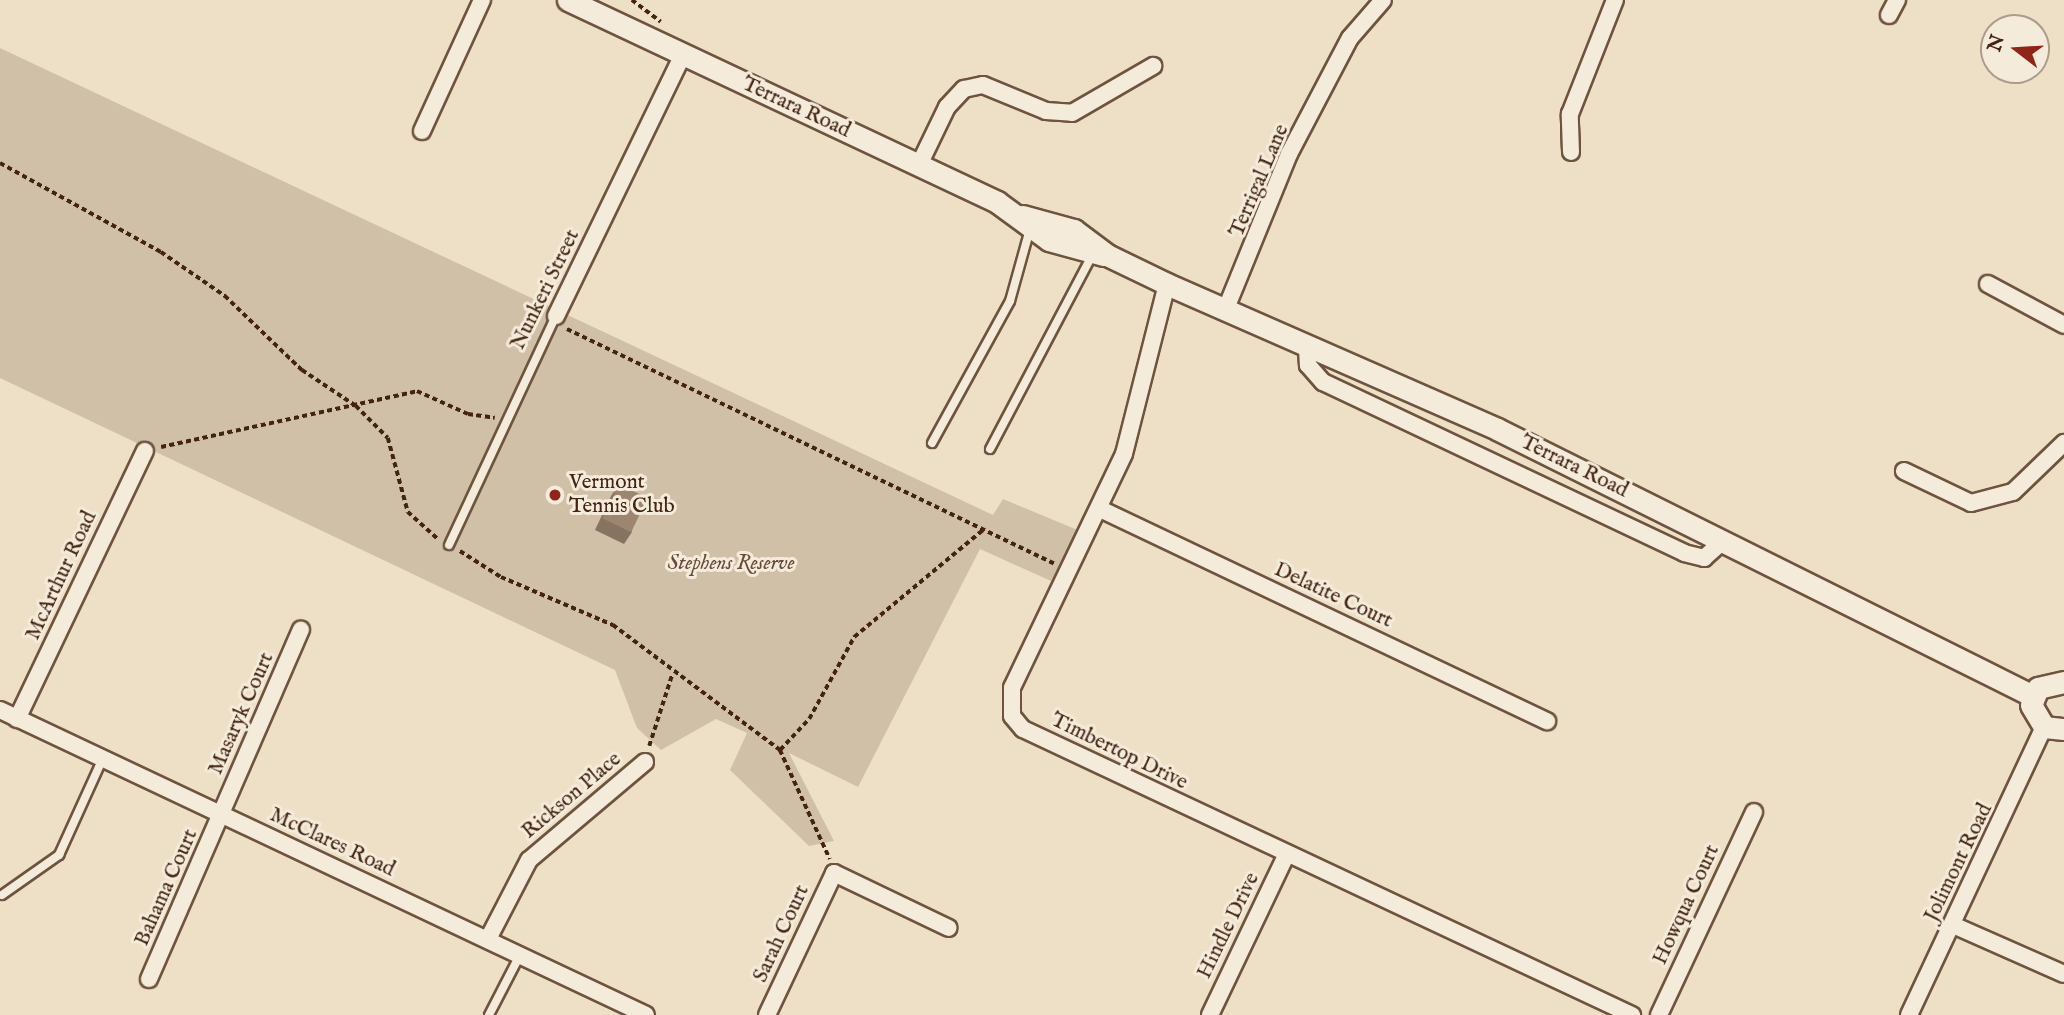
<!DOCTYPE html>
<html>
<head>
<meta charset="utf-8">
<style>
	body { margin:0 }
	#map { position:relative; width:2064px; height:1015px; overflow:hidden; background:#eee0c7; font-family:"IM FELL English",serif }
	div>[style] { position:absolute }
	.green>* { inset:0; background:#d1c0a8 }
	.path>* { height:3.5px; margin-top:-1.75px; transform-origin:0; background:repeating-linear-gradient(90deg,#442411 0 5px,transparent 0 8.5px) }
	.roads { filter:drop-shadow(2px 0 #6e533e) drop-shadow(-2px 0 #6e533e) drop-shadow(0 2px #6e533e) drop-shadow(0 -2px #6e533e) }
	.lane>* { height:8px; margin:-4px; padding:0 4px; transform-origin:4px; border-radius:4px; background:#f4ebdb }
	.street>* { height:16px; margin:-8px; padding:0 8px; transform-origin:8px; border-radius:8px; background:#f4ebdb }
	.secondary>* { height:21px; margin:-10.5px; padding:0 10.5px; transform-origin:10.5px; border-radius:10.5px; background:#f4ebdb }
	.wall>* { inset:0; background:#867360 }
	.building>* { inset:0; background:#9c8670; transform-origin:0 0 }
	.dots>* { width:19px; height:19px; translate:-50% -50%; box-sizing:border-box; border:4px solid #f4ebdb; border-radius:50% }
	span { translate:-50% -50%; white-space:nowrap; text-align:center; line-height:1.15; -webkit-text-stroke:6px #f4ebdb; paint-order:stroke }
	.street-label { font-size:21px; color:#442411 }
	.poi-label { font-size:21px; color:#442411 }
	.left { translate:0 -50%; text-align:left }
	.park-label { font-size:21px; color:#674b37; font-style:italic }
	.north { position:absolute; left:1980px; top:14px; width:70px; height:70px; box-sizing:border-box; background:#f4ebdb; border:2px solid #ae9b8a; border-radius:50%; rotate:287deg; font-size:19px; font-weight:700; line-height:28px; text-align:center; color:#442411 }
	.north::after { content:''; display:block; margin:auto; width:24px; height:32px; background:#8f2418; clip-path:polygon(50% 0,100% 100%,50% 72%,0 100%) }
</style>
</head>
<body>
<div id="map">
	<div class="green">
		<i style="clip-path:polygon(0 48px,993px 515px,1003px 499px,1080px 531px,1051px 581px,980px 549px,858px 787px,789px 753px,834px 841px,809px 846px,730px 770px,747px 733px,716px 719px,661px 750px,637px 728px,615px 670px,0 378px)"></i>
	</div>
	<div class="path">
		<i style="left:632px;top:0;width:36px;rotate:37deg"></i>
		<i style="left:0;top:163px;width:184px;rotate:28.9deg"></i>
		<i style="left:161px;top:252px;width:78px;rotate:34.5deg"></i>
		<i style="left:225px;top:296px;width:107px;rotate:43.9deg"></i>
		<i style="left:302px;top:370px;width:65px;rotate:33.7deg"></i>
		<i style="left:356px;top:406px;width:45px;rotate:45deg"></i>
		<i style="left:388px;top:438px;width:77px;rotate:74.9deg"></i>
		<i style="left:408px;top:512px;width:40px;rotate:42deg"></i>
		<i style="left:567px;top:329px;width:542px;rotate:25.71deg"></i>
		<i style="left:161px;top:447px;width:262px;rotate:-12.3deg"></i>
		<i style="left:417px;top:391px;width:56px;rotate:24.3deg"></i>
		<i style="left:468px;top:414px;width:27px;rotate:8deg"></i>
		<i style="left:460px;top:551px;width:49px;rotate:32.4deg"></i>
		<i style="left:501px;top:577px;width:122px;rotate:23.2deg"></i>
		<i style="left:613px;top:625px;width:209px;rotate:36.8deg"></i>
		<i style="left:780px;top:750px;width:120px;rotate:65.4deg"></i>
		<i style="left:649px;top:746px;width:75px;rotate:-72.1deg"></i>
		<i style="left:780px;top:750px;width:42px;rotate:-46.9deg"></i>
		<i style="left:809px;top:719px;width:94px;rotate:-61.2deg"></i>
		<i style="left:854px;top:637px;width:168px;rotate:-39.7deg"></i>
	</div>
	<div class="roads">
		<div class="lane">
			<i style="left:932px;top:443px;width:162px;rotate:-61.2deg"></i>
			<i style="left:1010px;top:301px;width:75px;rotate:-74.5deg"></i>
			<i style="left:990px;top:449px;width:221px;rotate:-62.2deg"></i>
			<i style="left:449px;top:545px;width:253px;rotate:-65deg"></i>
			<i style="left:2px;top:895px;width:70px;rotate:-35.1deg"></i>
			<i style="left:59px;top:855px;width:107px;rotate:-65.6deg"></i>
			<i style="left:489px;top:1015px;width:68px;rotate:-62.7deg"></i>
		</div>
		<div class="street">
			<i style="left:1889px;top:15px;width:17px;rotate:-62deg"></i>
			<i style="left:422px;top:131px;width:144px;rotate:-65.4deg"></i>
			<i style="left:1571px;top:152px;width:38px;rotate:-92deg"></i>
			<i style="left:1570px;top:114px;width:123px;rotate:-68.5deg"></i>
			<i style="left:919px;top:165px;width:64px;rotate:-64.2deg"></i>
			<i style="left:947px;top:107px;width:25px;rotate:-47deg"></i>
			<i style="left:964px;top:89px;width:19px;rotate:-12deg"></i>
			<i style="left:983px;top:85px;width:68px;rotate:22.4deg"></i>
			<i style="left:1046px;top:111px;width:26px;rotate:4deg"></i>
			<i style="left:1072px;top:113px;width:94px;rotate:-30.1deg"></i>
			<i style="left:1167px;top:284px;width:175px;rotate:104.2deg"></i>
			<i style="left:1124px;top:454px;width:259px;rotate:115.6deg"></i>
			<i style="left:1012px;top:688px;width:28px;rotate:90deg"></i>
			<i style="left:1012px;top:716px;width:17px;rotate:50deg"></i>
			<i style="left:1023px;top:729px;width:673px;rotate:25.16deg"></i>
			<i style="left:1988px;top:284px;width:86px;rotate:28.3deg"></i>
			<i style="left:1225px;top:311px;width:170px;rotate:-67.8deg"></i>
			<i style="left:1289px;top:154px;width:131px;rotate:-62.3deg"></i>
			<i style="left:1350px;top:38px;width:50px;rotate:-49deg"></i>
			<i style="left:556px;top:316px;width:290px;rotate:-64.1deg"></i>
			<i style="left:1307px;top:348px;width:17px;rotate:87deg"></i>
			<i style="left:1308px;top:365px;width:23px;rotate:49deg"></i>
			<i style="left:1323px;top:382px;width:399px;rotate:25.3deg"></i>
			<i style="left:1684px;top:553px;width:21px;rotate:14deg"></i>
			<i style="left:1704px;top:558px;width:24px;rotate:-42deg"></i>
			<i style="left:1904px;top:471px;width:74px;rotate:25.5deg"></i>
			<i style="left:1971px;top:503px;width:43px;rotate:-14.7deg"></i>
			<i style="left:2013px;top:492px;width:71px;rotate:-43.9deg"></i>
			<i style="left:1100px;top:509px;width:495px;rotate:25.4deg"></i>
			<i style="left:0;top:710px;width:714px;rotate:25.27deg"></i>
			<i style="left:17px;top:719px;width:297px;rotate:-64.5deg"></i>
			<i style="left:1953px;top:925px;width:121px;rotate:23.8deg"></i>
			<i style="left:488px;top:939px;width:89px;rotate:-62.6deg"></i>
			<i style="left:529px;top:860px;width:152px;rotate:-40.2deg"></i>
			<i style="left:149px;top:979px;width:381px;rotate:-66.5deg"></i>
			<i style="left:767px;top:1015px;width:157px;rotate:-64.7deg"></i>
			<i style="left:834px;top:873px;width:127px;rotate:25.6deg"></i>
			<i style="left:1210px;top:1015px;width:176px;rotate:-64.5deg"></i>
			<i style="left:1659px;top:1015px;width:224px;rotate:-64.9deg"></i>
			<i style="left:1909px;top:1015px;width:318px;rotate:-64.9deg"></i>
		</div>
		<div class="secondary">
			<i style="left:568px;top:0;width:474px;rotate:25.2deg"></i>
			<i style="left:997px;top:202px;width:64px;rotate:36.2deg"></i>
			<i style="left:1049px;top:240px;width:57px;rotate:15.3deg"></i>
			<i style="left:1023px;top:216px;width:53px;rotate:15.4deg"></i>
			<i style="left:1074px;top:230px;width:41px;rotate:37.1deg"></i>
			<i style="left:1107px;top:255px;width:67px;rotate:25.8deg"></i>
			<i style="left:1167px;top:284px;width:360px;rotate:23.7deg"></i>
			<i style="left:1497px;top:429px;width:599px;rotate:26.48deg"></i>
			<i style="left:2064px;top:682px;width:27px;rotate:167deg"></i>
			<i style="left:2038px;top:688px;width:18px;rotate:112deg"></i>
			<i style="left:2031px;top:705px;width:26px;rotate:59deg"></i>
			<i style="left:2044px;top:727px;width:20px;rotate:6deg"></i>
		</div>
	</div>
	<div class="wall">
		<i style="clip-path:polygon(619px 484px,632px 532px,624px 544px,595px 530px,611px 496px)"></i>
	</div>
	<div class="building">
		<i style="left:619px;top:484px;width:32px;height:38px;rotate:26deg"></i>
	</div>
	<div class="dots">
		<i style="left:555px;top:495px;background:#8f2418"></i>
	</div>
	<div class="street-label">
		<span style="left:796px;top:108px;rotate:25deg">Terrara Road</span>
		<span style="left:1260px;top:181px;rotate:-67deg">Terrigal Lane</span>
		<span style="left:546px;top:290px;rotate:-64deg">Nunkeri Street</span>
		<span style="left:1574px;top:467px;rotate:26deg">Terrara Road</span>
		<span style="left:62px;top:576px;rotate:-65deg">McArthur Road</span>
		<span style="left:1333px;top:596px;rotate:25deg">Delatite Court</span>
		<span style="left:242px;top:714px;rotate:-66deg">Masaryk Court</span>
		<span style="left:1119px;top:752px;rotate:26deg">Timbertop Drive</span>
		<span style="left:572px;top:796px;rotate:-40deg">Rickson Place</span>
		<span style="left:332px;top:843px;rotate:25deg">McClares Road</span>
		<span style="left:1959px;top:863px;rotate:-64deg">Jolimont Road</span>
		<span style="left:167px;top:888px;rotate:-66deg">Bahama Court</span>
		<span style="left:1687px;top:905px;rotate:-65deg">Howqua Court</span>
		<span style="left:1229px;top:926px;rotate:-64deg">Hindle Drive</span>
		<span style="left:782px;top:934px;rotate:-65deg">Sarah Court</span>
	</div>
	<div class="poi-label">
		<span class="left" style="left:569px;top:495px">Vermont<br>Tennis Club</span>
	</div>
	<div class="park-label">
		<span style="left:731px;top:564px">Stephens Reserve</span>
	</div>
	<div class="north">N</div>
</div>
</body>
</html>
